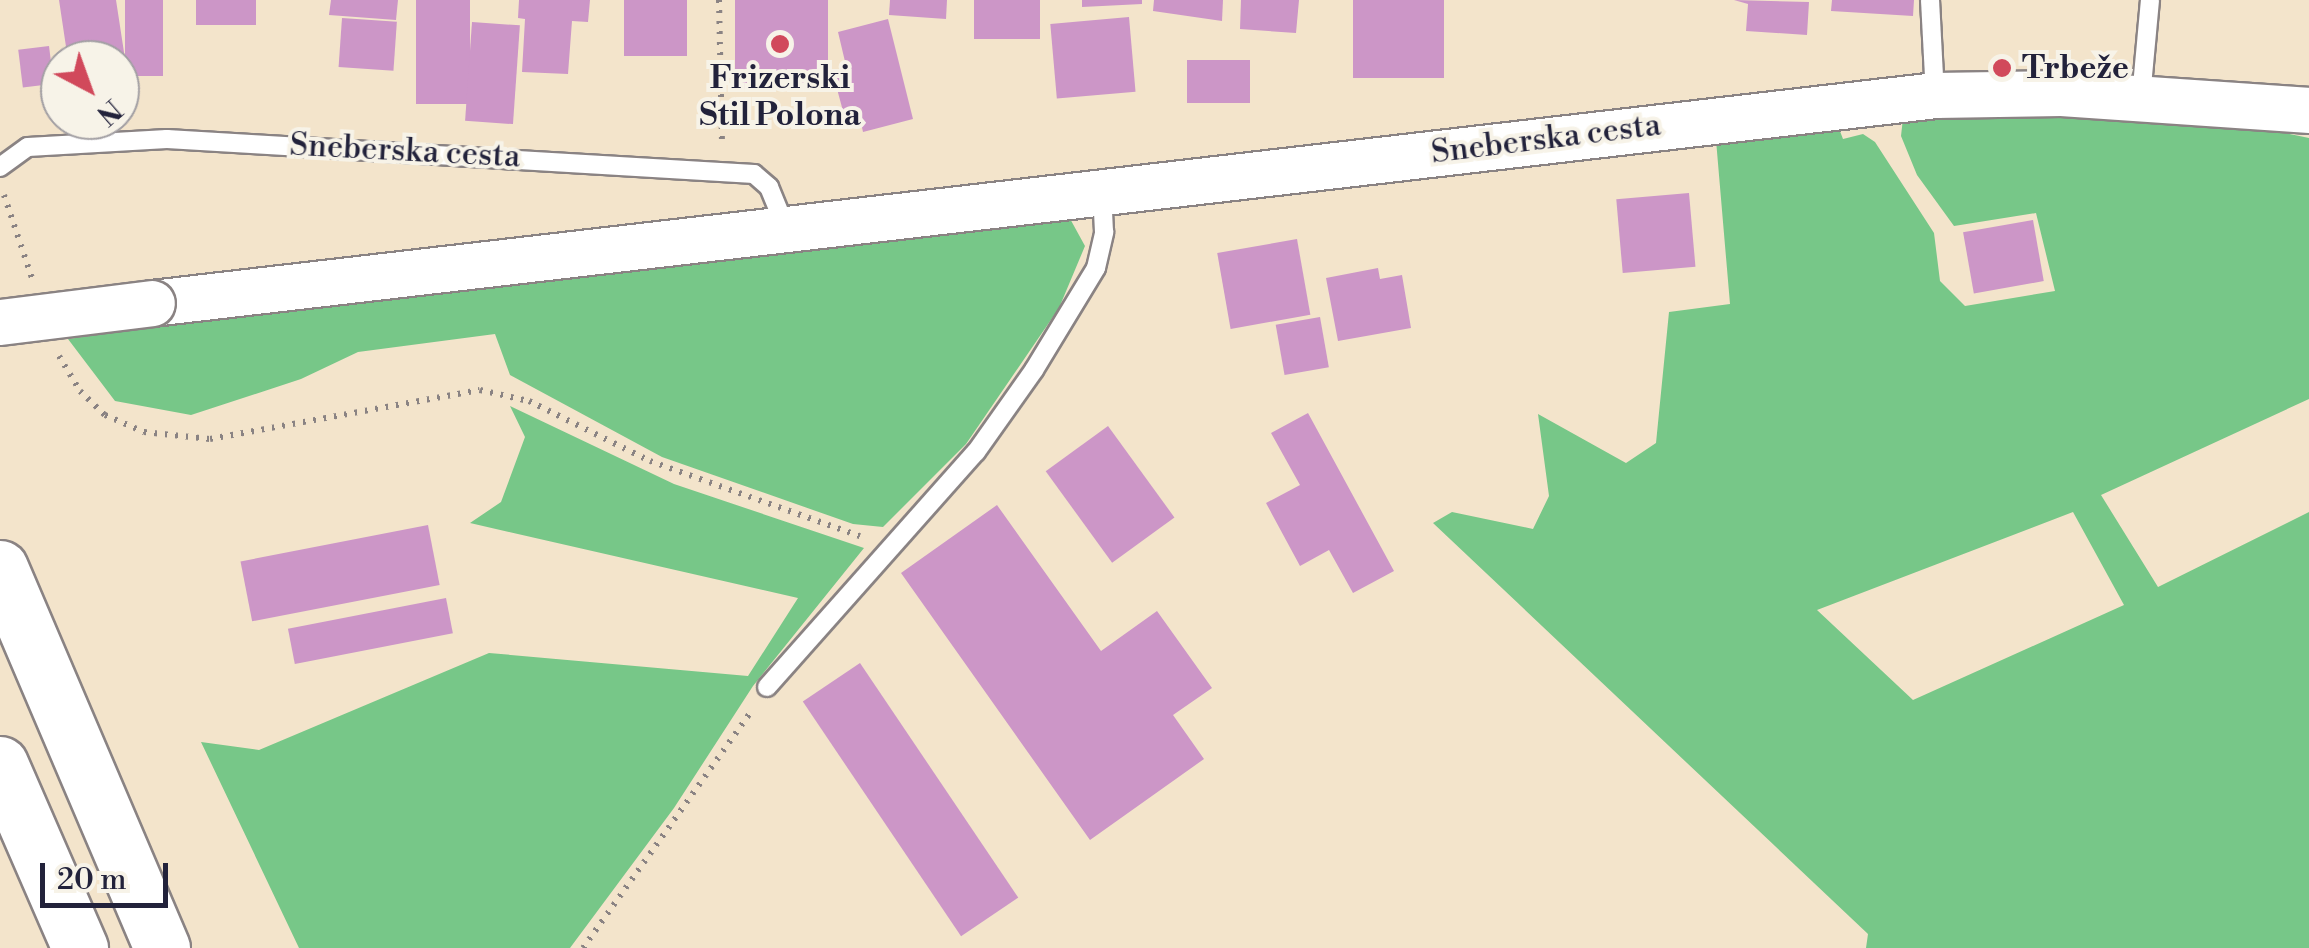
<!DOCTYPE html>
<html>
<head>
<meta charset="utf-8">
<style>
	body { margin:0 }
	#map { position:relative; width:2309px; height:948px; overflow:hidden; background:#f3e4cb; font-family:"Libre Bodoni",serif }
	div>[style] { position:absolute }
	.green>* { inset:0; background:#77c788 }
	.building>* { inset:0; background:#cc96c7; transform-origin:0 0 }
	.path>* { height:6px; margin-top:-3px; transform-origin:0; background:repeating-linear-gradient(90deg,#8a8383 0 2.5px,transparent 0 10.5px) }
	.roads { filter:drop-shadow(2px 0 #8a8383) drop-shadow(-2px 0 #8a8383) drop-shadow(0 2px #8a8383) drop-shadow(0 -2px #8a8383) }
	.service>* { height:18px; margin:-9px; padding:0 9px; transform-origin:9px; border-radius:9px; background:#fff }
	.tertiary>* { height:45px; margin:-22.5px; padding:0 22.5px; transform-origin:22.5px; border-radius:22.5px; background:#fff }
	.motorway>* { height:55px; margin:-27.5px; padding:0 27.5px; transform-origin:27.5px; border-radius:27.5px; background:#fff }
	.bridges { filter:drop-shadow(2px 0 #8a8383) drop-shadow(-2px 0 #8a8383) drop-shadow(0 2px #8a8383) drop-shadow(0 -2px #8a8383) }
	.tertiary-bridge>* { height:45px; margin:-22.5px; padding:0 22.5px; transform-origin:22.5px; border-radius:22.5px; background:#fff }
	.dots>* { width:28px; height:28px; translate:-50% -50%; box-sizing:border-box; border:5px solid #f7f3e8; border-radius:50% }
	span { translate:-50% -50%; white-space:nowrap; text-align:center; line-height:1.15; -webkit-text-stroke:8px #f7f3e8; paint-order:stroke }
	.poi-label { font-size:32px; color:#22223b; font-weight:700 }
	.left { translate:0 -50%; text-align:left }
	.street-label { font-size:32px; color:#22223b }
	.north { position:absolute; left:40px; top:40px; width:100px; height:100px; box-sizing:border-box; background:#f7f3e8; border:2px solid #a29fa3; border-radius:50%; rotate:139deg; font-size:28px; font-weight:700; line-height:40px; text-align:center; color:#22223b }
	.north::after { content:''; display:block; margin:auto; width:35px; height:45px; background:#d1495b; clip-path:polygon(50% 0,100% 100%,50% 72%,0 100%) }
	.scale { position:absolute; left:40px; top:863px; width:128px; height:45px; box-sizing:border-box; border:5px solid #22223b; border-top:0; padding-left:12px; font-size:30px; line-height:35px; white-space:nowrap; color:#22223b; -webkit-text-stroke:8px #f7f3e8; paint-order:stroke }
</style>
</head>
<body>
<div id="map">
	<div class="green">
		<i style="clip-path:polygon(evenodd,2008px 112px,2252px 126px,2309px 138px,2309px 399px,2101px 495px,2158px 587px,2309px 512px,2309px 948px,1866px 948px,1868px 934px,1433px 523px,1452px 512px,1533px 529px,1549px 496px,1538px 414px,1626px 463px,1656px 443px,1669px 312px,1730px 304px,1716px 140px,1838px 126px,1843px 139px,1863px 134px,1875px 142px,1934px 233px,1940px 281px,1965px 306px,2055px 291px,2036px 213px,1954px 226px,1917px 175px,1901px 136px,1903px 118px,2008px 112px,2073px 512px,2124px 605px,1913px 700px,1817px 610px,2073px 512px)"></i>
		<i style="clip-path:polygon(1068px 215px,1085px 246px,1059px 308px,966px 444px,883px 527px,853px 524px,662px 457px,510px 375px,495px 334px,358px 352px,301px 379px,191px 415px,115px 401px,68px 339px,418px 290px)"></i>
		<i style="clip-path:polygon(510px 406px,674px 484px,864px 548px,753px 686px,674px 808px,570px 948px,299px 948px,201px 742px,259px 750px,489px 653px,748px 676px,798px 598px,470px 523px,501px 502px,525px 437px)"></i>
	</div>
	<div class="building">
		<i style="clip-path:polygon(59px 0,116px 0,133px 111px,120px 113px,120px 60px,68px 60px)"></i>
		<i style="left:125px;top:0;width:38px;height:76px"></i>
		<i style="left:196px;top:0;width:60px;height:25px"></i>
		<i style="clip-path:polygon(331px 0,398px 0,396px 20px,329px 15px)"></i>
		<i style="left:416px;top:0;width:54px;height:104px"></i>
		<i style="clip-path:polygon(519px 0,590px 0,588px 22px,572px 21px,568px 74px,522px 72px,525px 19px,518px 18px)"></i>
		<i style="left:624px;top:0;width:63px;height:56px"></i>
		<i style="left:735px;top:0;width:93px;height:89px"></i>
		<i style="clip-path:polygon(890px 0,947px 0,946px 19px,889px 15px)"></i>
		<i style="left:974px;top:0;width:66px;height:39px"></i>
		<i style="clip-path:polygon(1082px 0,1142px 0,1142px 4px,1082px 7px)"></i>
		<i style="clip-path:polygon(1154px 0,1223px 0,1222px 21px,1153px 11px)"></i>
		<i style="clip-path:polygon(1241px 0,1299px 0,1296px 33px,1240px 29px)"></i>
		<i style="left:1353px;top:0;width:91px;height:78px"></i>
		<i style="clip-path:polygon(1734px 0,1809px 2px,1807px 35px,1746px 31px,1748px 4px)"></i>
		<i style="clip-path:polygon(1832px 0,1914px 0,1913px 16px,1831px 11px)"></i>
		<i style="left:1129px;top:17px;width:75px;height:79px;rotate:85deg"></i>
		<i style="left:342px;top:18px;width:55px;height:49px;rotate:4deg"></i>
		<i style="clip-path:polygon(888px 19px,913px 119px,863px 132px,861px 123px,847px 126px,833px 74px,847px 70px,838px 32px)"></i>
		<i style="left:472px;top:22px;width:48px;height:99px;rotate:4deg"></i>
		<i style="left:49px;top:46px;width:38px;height:31px;rotate:83deg"></i>
		<i style="left:1187px;top:60px;width:63px;height:43px"></i>
		<i style="left:1689px;top:193px;width:74px;height:73px;rotate:85deg"></i>
		<i style="left:2033px;top:220px;width:62px;height:71px;rotate:80deg"></i>
		<i style="left:1297px;top:239px;width:77px;height:81px;rotate:80deg"></i>
		<i style="clip-path:polygon(1378px 268px,1380px 279px,1402px 275px,1411px 328px,1338px 341px,1326px 278px)"></i>
		<i style="left:1320px;top:317px;width:51px;height:45px;rotate:80deg"></i>
		<i style="clip-path:polygon(1308px 413px,1394px 571px,1353px 593px,1329px 550px,1300px 566px,1266px 503px,1300px 485px,1271px 433px)"></i>
		<i style="left:1108px;top:426px;width:113px;height:77px;rotate:54deg"></i>
		<i style="clip-path:polygon(997px 505px,1101px 651px,1157px 611px,1212px 688px,1173px 715px,1204px 759px,1090px 840px,901px 573px)"></i>
		<i style="left:428px;top:525px;width:61px;height:191px;rotate:79deg"></i>
		<i style="left:446px;top:598px;width:36px;height:161px;rotate:79deg"></i>
		<i style="left:860px;top:663px;width:283px;height:69px;rotate:56deg"></i>
	</div>
	<div class="path">
		<i style="left:719px;top:0;width:144px;rotate:88.8deg"></i>
		<i style="left:4px;top:195px;width:88px;rotate:71.4deg"></i>
		<i style="left:59px;top:356px;width:41px;rotate:59deg"></i>
		<i style="left:80px;top:391px;width:35px;rotate:44deg"></i>
		<i style="left:105px;top:415px;width:43px;rotate:23.6deg"></i>
		<i style="left:144px;top:432px;width:66px;rotate:6.1deg"></i>
		<i style="left:210px;top:439px;width:274px;rotate:-10.3deg"></i>
		<i style="left:480px;top:390px;width:50px;rotate:12.7deg"></i>
		<i style="left:529px;top:401px;width:135px;rotate:26.4deg"></i>
		<i style="left:650px;top:461px;width:223px;rotate:19.7deg"></i>
		<i style="left:583px;top:948px;width:293px;rotate:-54.6deg"></i>
	</div>
	<div class="roads">
		<div class="service">
			<i style="left:1930px;top:0;width:94px;rotate:87deg"></i>
			<i style="left:2141px;top:97px;width:97px;rotate:-84.7deg"></i>
			<i style="left:0;top:167px;width:34px;rotate:-36deg"></i>
			<i style="left:28px;top:147px;width:139px;rotate:-3.3deg"></i>
			<i style="left:167px;top:139px;width:588px;rotate:3.41deg"></i>
			<i style="left:754px;top:174px;width:20px;rotate:41deg"></i>
			<i style="left:769px;top:187px;width:42px;rotate:67.7deg"></i>
			<i style="left:767px;top:687px;width:314px;rotate:-48.4deg"></i>
			<i style="left:976px;top:452px;width:100px;rotate:-54.7deg"></i>
			<i style="left:1034px;top:370px;width:119px;rotate:-58.7deg"></i>
			<i style="left:1096px;top:268px;width:37px;rotate:-77deg"></i>
			<i style="left:1104px;top:232px;width:41px;rotate:-92.8deg"></i>
		</div>
		<div class="tertiary">
			<i style="left:152px;top:303px;width:1795px;rotate:-6.65deg"></i>
			<i style="left:1935px;top:95px;width:126px;rotate:-0.9deg"></i>
			<i style="left:2061px;top:93px;width:249px;rotate:3.9deg"></i>
		</div>
		<div class="motorway">
			<i style="left:0;top:568px;width:413px;rotate:66.9deg"></i>
			<i style="left:0;top:764px;width:201px;rotate:66.5deg"></i>
		</div>
	</div>
	<div class="bridges">
		<div class="tertiary-bridge">
			<i style="left:0;top:322px;width:153px;rotate:-7.1deg"></i>
		</div>
	</div>
	<div class="dots">
		<i style="left:780px;top:44px;background:#d1495b"></i>
		<i style="left:2002px;top:68px;background:#d1495b"></i>
	</div>
	<div class="poi-label">
		<span class="left" style="left:2022px;top:68px">Trbeže</span>
		<span style="left:780px;top:97px">Frizerski<br>Stil Polona</span>
	</div>
	<div class="street-label">
		<span style="left:1546px;top:139px;rotate:-7deg">Sneberska cesta</span>
		<span style="left:405px;top:151px;rotate:3deg">Sneberska cesta</span>
	</div>
	<div class="north">N</div>
	<div class="scale">20 m</div>
</div>
</body>
</html>
